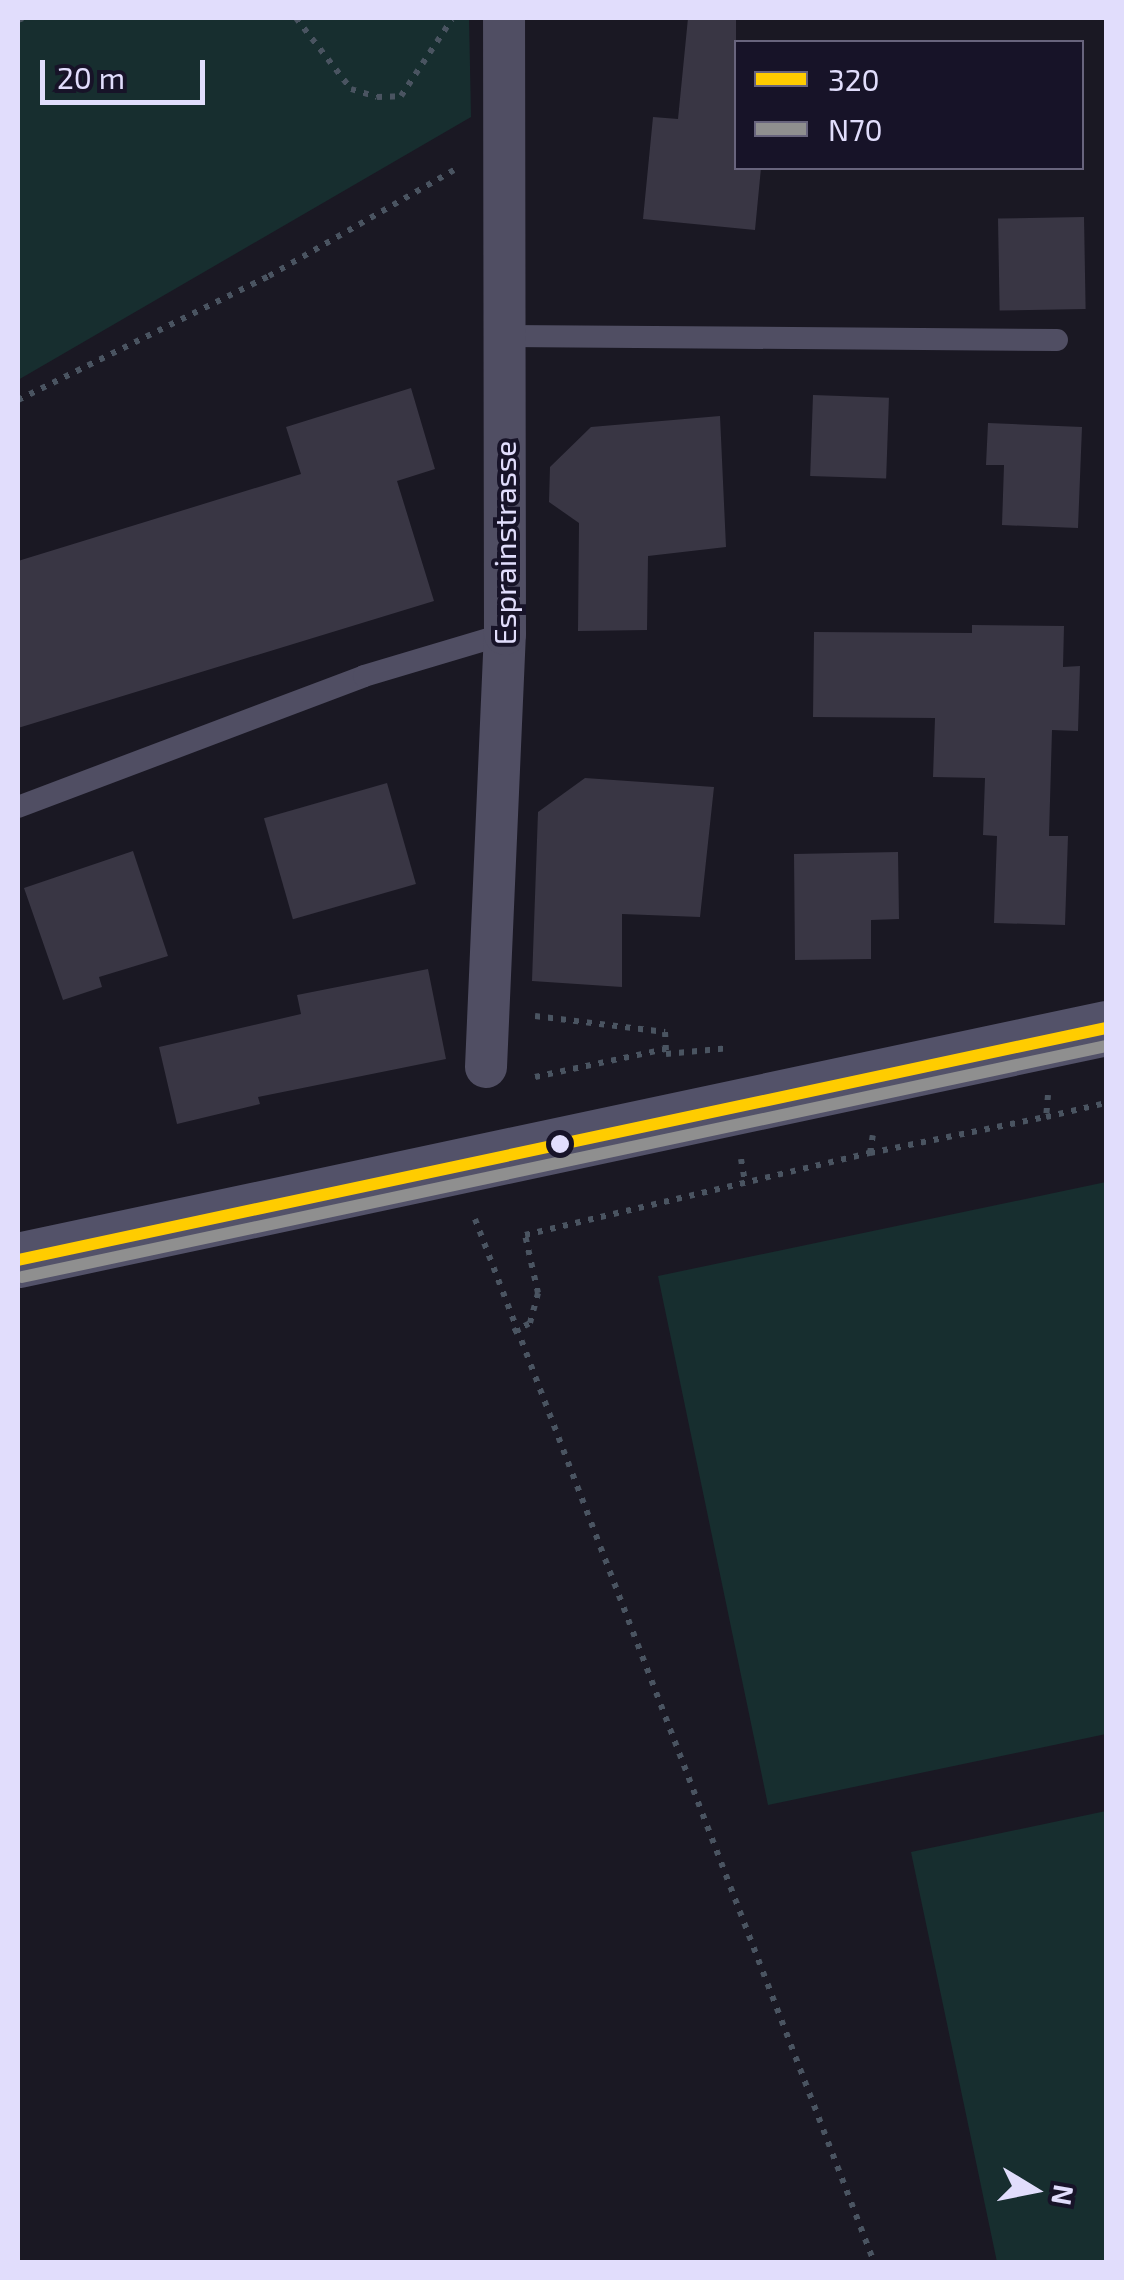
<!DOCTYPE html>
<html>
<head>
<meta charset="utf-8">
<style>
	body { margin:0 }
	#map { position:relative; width:1124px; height:2280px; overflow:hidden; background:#1a1823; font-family:"Exo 2",sans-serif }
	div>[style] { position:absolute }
	.green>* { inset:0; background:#172e2f }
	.building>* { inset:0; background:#393644; transform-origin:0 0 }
	.path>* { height:6px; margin-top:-3px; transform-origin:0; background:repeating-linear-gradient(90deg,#4a5461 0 5px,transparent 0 13px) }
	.lane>* { height:22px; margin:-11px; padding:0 11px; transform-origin:11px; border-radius:11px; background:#504e63 }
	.street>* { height:42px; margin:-21px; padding:0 21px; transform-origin:21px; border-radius:21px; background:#504e63 }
	.secondary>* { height:55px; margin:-27.5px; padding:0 27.5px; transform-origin:27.5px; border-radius:27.5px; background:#535269 }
	.bus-1>* { height:12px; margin:-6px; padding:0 6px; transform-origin:6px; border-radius:6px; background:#fc0 }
	.bus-2>* { height:12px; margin:-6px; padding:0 6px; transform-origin:6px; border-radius:6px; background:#8f8f8f }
	.dots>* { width:28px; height:28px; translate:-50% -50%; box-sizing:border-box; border:5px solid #171328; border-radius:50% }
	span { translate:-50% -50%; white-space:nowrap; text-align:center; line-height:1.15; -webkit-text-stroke:8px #171328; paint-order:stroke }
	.street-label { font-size:30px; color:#e1ddfc }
	.frame { position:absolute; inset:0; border:20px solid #e1ddfc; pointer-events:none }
	.legend { position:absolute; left:734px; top:40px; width:350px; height:130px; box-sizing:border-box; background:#171328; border:2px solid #68647d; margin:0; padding:12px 18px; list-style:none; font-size:30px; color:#e1ddfc }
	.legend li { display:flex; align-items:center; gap:20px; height:50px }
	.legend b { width:50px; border:2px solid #68647d }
	.north { position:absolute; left:984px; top:2140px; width:100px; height:100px; -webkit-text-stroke:8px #171328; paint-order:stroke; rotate:100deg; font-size:28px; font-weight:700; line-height:40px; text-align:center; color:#e1ddfc }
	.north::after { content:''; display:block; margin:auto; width:35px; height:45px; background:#e1ddfc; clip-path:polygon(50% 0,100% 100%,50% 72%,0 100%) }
	.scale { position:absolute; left:40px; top:60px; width:165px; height:45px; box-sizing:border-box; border:5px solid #e1ddfc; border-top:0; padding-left:12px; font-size:30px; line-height:35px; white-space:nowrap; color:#e1ddfc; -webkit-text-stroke:8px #171328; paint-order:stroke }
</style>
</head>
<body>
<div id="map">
	<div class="green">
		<i style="clip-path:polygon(18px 18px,469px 18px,471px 117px,18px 380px)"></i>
		<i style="clip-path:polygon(1106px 1182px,1106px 1734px,768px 1805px,658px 1276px)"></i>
		<i style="clip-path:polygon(1106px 1811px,1106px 2262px,997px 2262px,911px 1852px)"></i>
	</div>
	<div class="building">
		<i style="clip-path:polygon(688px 18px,736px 18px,736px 168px,761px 168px,755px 230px,643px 219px,653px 117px,678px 119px)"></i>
		<i style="left:1084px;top:217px;width:92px;height:86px;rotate:89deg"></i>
		<i style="clip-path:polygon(411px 388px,435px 469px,397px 481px,434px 601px,18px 728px,18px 561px,301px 474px,286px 427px)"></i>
		<i style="left:813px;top:395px;width:76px;height:81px;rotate:2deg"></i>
		<i style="clip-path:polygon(720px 416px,726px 547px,648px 556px,647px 630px,578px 631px,579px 523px,549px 502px,550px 467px,591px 427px)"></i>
		<i style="clip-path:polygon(988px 423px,1082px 427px,1078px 528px,1002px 525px,1004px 465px,986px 465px)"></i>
		<i style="clip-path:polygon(972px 625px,1064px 626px,1063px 667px,1080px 666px,1078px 731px,1052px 730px,1049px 836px,1068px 836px,1065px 925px,994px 923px,997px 836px,983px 835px,985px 778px,933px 777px,935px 718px,813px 717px,814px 632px,972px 633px)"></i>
		<i style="clip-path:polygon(585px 778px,714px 787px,700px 917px,622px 914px,622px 987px,532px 981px,538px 812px)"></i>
		<i style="left:387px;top:783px;width:105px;height:128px;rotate:74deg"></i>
		<i style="clip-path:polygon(133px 851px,168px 956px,99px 977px,102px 987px,63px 1000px,24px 888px)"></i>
		<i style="clip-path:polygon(898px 852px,899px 919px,871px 920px,871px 959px,795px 960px,794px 854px)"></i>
		<i style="clip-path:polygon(428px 969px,446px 1059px,258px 1097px,260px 1104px,177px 1124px,159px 1047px,301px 1014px,297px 995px)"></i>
	</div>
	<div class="path">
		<i style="left:296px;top:18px;width:90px;rotate:52.2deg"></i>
		<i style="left:351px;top:89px;width:27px;rotate:17deg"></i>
		<i style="left:377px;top:97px;width:24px;rotate:-2deg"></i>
		<i style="left:401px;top:96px;width:92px;rotate:-56.5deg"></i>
		<i style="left:18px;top:20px;width:5px;rotate:-22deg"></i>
		<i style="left:18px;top:400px;width:280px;rotate:-26.3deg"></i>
		<i style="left:269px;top:276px;width:213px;rotate:-29.8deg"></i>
		<i style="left:535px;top:1016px;width:131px;rotate:7deg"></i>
		<i style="left:665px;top:1032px;width:22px;rotate:87deg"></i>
		<i style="left:666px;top:1054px;width:64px;rotate:-5.4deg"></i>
		<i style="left:535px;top:1077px;width:134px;rotate:-12.1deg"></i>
		<i style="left:1048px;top:1095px;width:22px;rotate:95deg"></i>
		<i style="left:1046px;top:1117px;width:62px;rotate:-13.1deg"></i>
		<i style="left:870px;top:1153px;width:180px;rotate:-11.6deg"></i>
		<i style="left:741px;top:1159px;width:23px;rotate:80deg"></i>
		<i style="left:475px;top:1219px;width:1117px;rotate:69.07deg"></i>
		<i style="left:513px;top:1332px;width:19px;rotate:-28deg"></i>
		<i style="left:530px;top:1323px;width:31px;rotate:-75deg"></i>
		<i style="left:538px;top:1293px;width:59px;rotate:-102.6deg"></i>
		<i style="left:525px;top:1235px;width:355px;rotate:-13.4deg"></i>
		<i style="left:870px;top:1153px;width:18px;rotate:-81deg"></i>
	</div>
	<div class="lane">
		<i style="left:502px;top:336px;width:555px;rotate:0.41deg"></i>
		<i style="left:18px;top:807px;width:370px;rotate:-20.7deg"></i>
		<i style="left:364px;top:676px;width:147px;rotate:-16.6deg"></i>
	</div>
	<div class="street">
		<i style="left:486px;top:1067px;width:433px;rotate:-87.5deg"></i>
		<i style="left:505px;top:634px;width:616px;rotate:-90.09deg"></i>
	</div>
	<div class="secondary">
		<i style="left:18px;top:1260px;width:1112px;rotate:-12.04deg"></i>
	</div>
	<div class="bus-1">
		<i style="left:18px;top:1260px;width:1112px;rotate:-12.04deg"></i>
	</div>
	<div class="bus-2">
		<i style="left:22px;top:1277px;width:1108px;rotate:-12.03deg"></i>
	</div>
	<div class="dots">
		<i style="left:560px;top:1144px;background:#e1ddfc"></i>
	</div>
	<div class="street-label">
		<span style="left:504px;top:543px;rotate:-90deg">Esprainstrasse</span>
	</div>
	<div class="frame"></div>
	<ul class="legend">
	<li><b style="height:12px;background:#fc0"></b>320</li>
	<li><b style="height:12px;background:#8f8f8f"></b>N70</li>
	</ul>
	<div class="north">N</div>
	<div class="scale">20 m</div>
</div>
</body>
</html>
